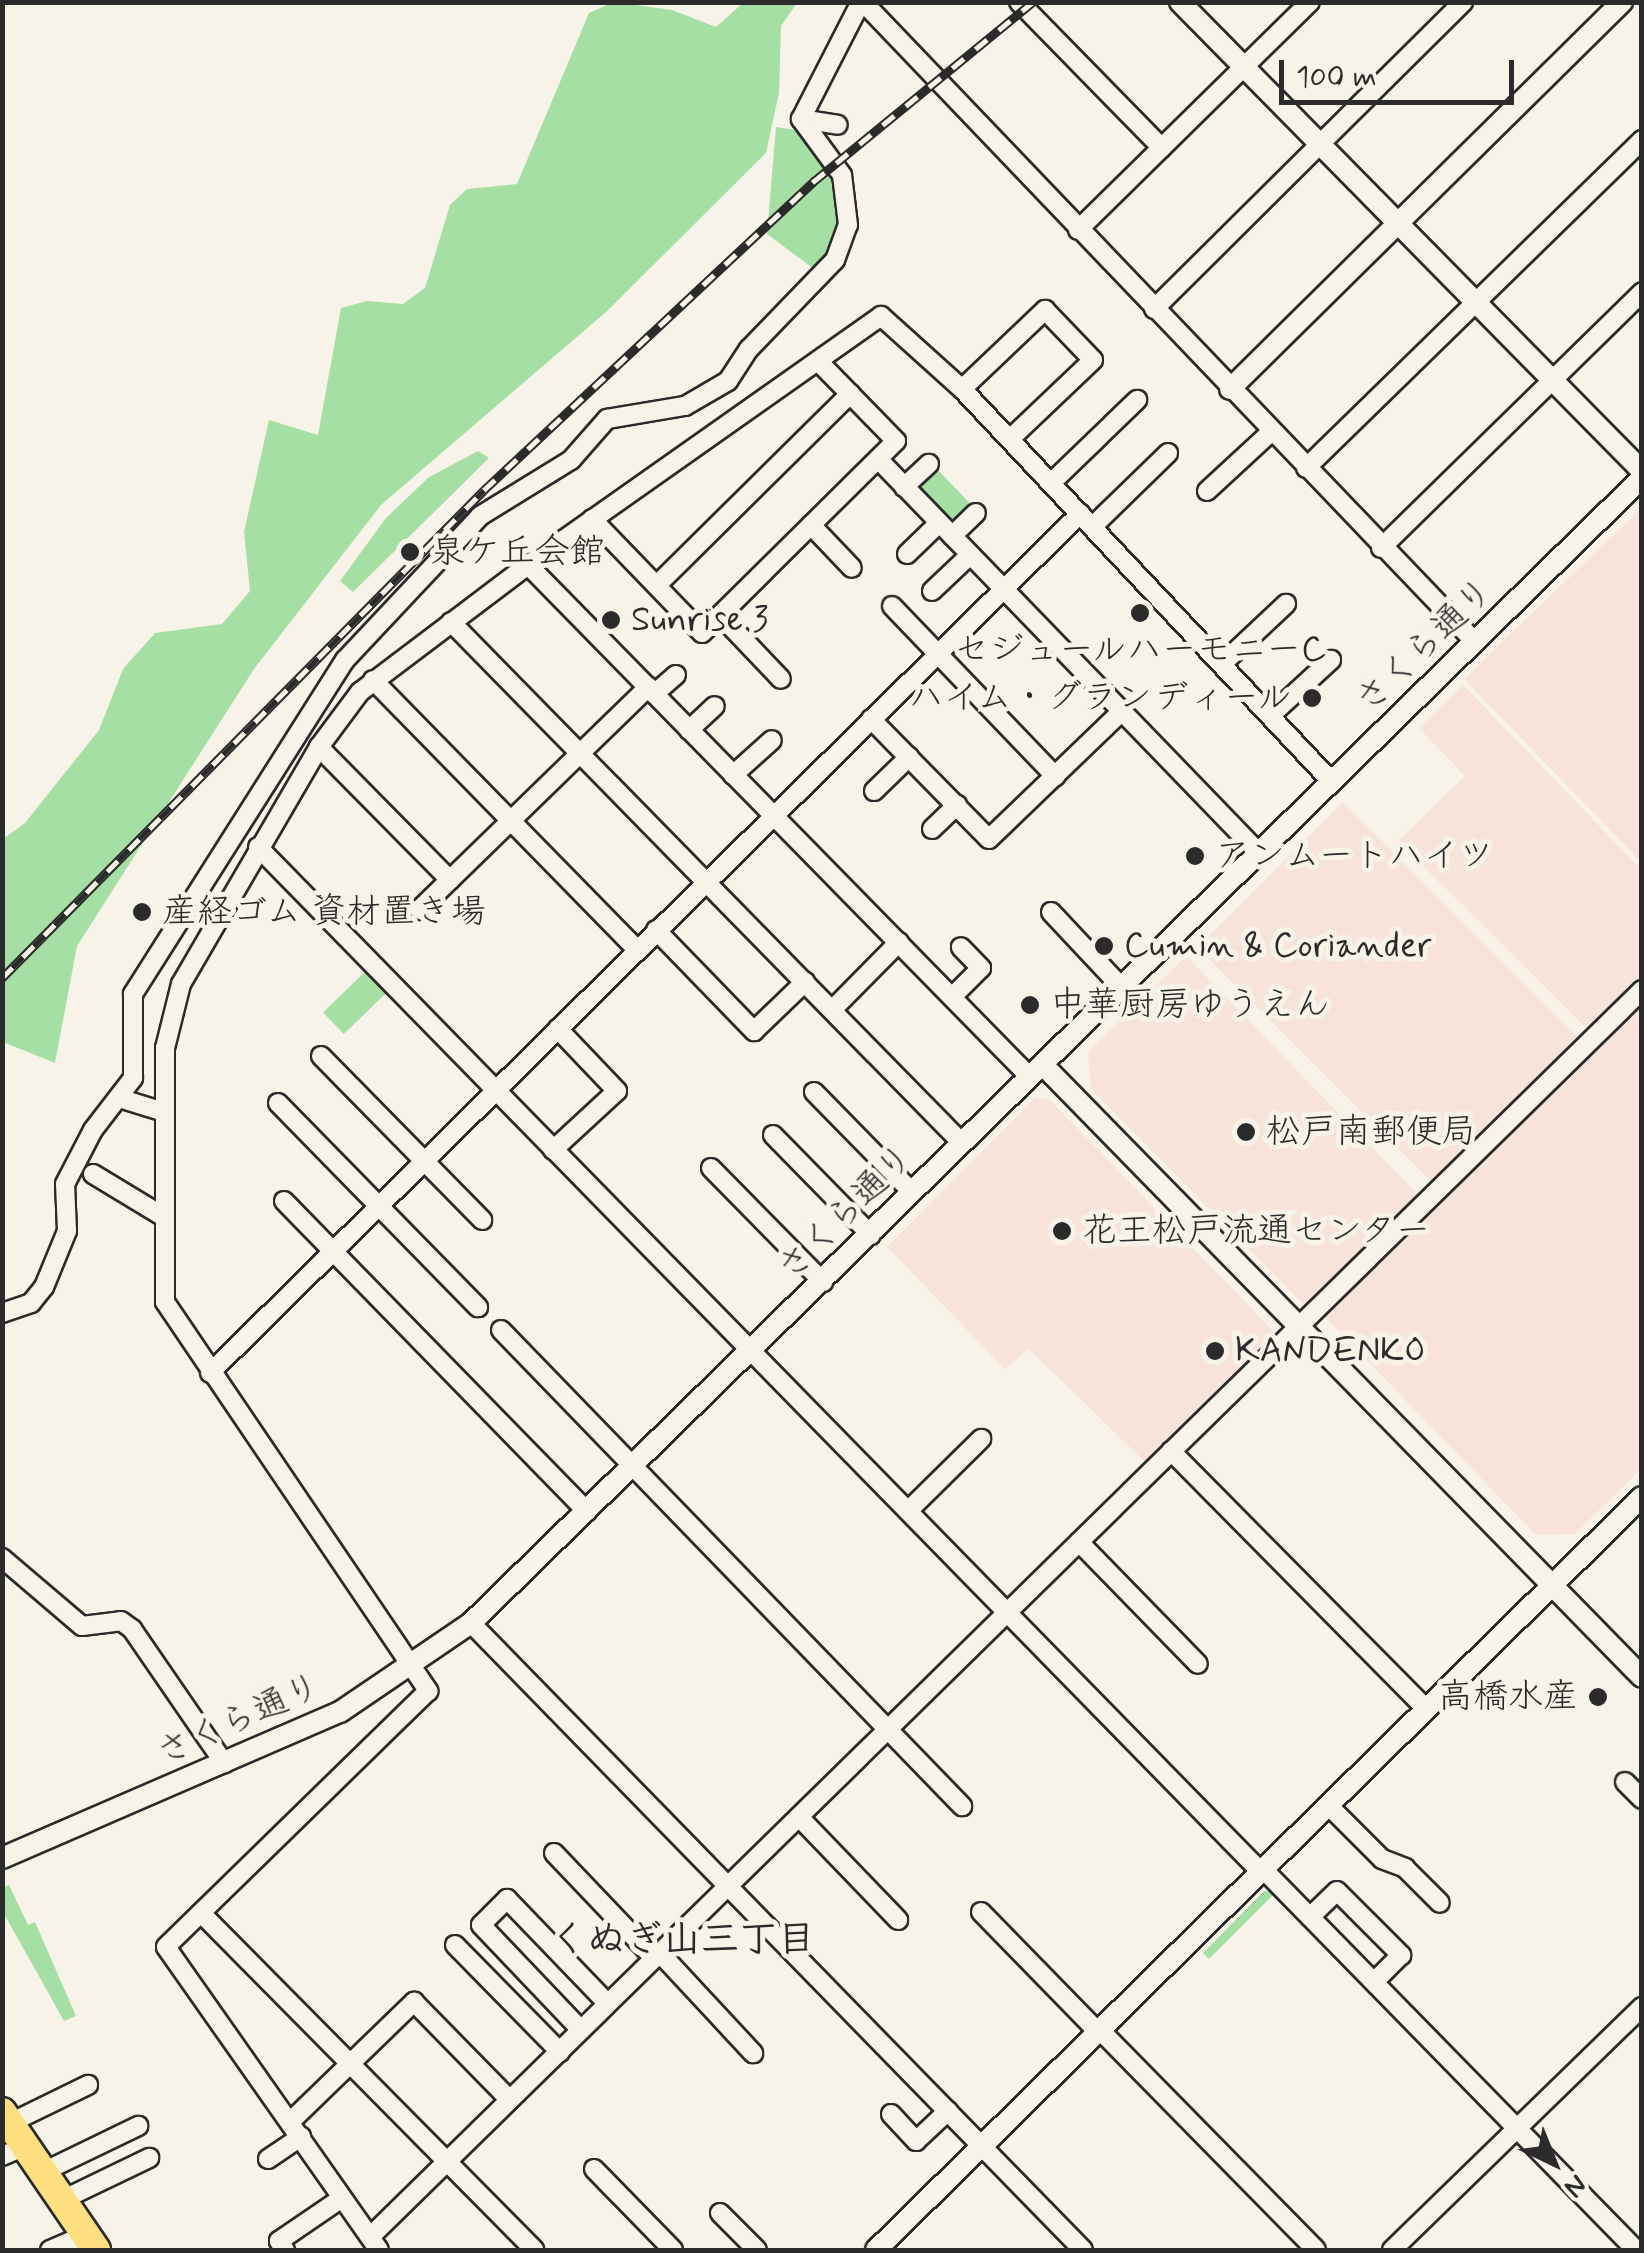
<!DOCTYPE html>
<html>
<head>
<meta charset="utf-8">
<style>
	body { margin:0 }
	#map { position:relative; width:1644px; height:2253px; overflow:hidden; background:#f7f3e8; font-family:Mynerve,"Klee One",sans-serif }
	div>[style] { position:absolute }
	.built>* { inset:0; background:#f8e3da; transform-origin:0 0 }
	.green>* { inset:0; background:#a6dfa3; transform-origin:0 0 }
	.roads { filter:drop-shadow(2px 0 #2b2b2b) drop-shadow(-2px 0 #2b2b2b) drop-shadow(0 2px #2b2b2b) drop-shadow(0 -2px #2b2b2b) }
	.minor>* { height:18px; margin:-9px; padding:0 9px; transform-origin:9px; border-radius:9px; background:#f7f3e8 }
	.tertiary>* { height:20px; margin:-10px; padding:0 10px; transform-origin:10px; border-radius:10px; background:#f7f3e8 }
	.trunk>* { height:28px; margin:-14px; padding:0 14px; transform-origin:14px; border-radius:14px; background:#fedf80 }
	.rail>* { height:9px; margin-top:-4.5px; transform-origin:0; background:repeating-linear-gradient(90deg,#f7f3e8 0 15px,#2b2b2b 0 30px); box-sizing:border-box; border-block:2px solid #2b2b2b }
	.dots>* { width:28px; height:28px; translate:-50% -50%; box-sizing:border-box; border:5px solid #f7f3e8; border-radius:50% }
	span { translate:-50% -50%; white-space:nowrap; text-align:center; line-height:1.15; -webkit-text-stroke:10px #f7f3e8; paint-order:stroke }
	.poi-label { font-size:35px; color:#2b2b2b }
	.left { translate:0 -50%; text-align:left }
	.right { translate:-100% -50%; text-align:right }
	.street-label { font-size:35px; color:#2b2b2b }
	.neighbourhood-label { font-size:38px; color:#2b2b2b; font-weight:700 }
	.frame { position:absolute; inset:0; border:5px solid #2b2b2b; pointer-events:none }
	.north { position:absolute; left:1504px; top:2113px; width:100px; height:100px; -webkit-text-stroke:8px #f7f3e8; paint-order:stroke; rotate:137deg; font-size:28px; font-weight:700; line-height:40px; text-align:center; color:#2b2b2b }
	.north::after { content:''; display:block; margin:auto; width:35px; height:45px; background:#2b2b2b; clip-path:polygon(50% 0,100% 100%,50% 72%,0 100%) }
	.scale { position:absolute; left:1279px; top:60px; width:235px; height:45px; box-sizing:border-box; border:5px solid #2b2b2b; border-top:0; padding-left:12px; font-size:30px; line-height:35px; white-space:nowrap; color:#2b2b2b; -webkit-text-stroke:8px #f7f3e8; paint-order:stroke }
</style>
</head>
<body>
<div id="map">
	<div class="built">
		<i style="clip-path:polygon(1641px 508px,1641px 862px,1464px 679px)"></i>
		<i style="clip-path:polygon(1463px 685px,1641px 869px,1641px 979px,1589px 1031px,1398px 841px,1465px 776px,1419px 728px)"></i>
		<i style="left:1343px;top:802px;width:335px;height:206px;rotate:45deg"></i>
		<i style="clip-path:polygon(1186px 956px,1420px 1197px,1306px 1307px,1091px 1089px,1088px 1052px)"></i>
		<i style="clip-path:polygon(1641px 1000px,1641px 1469px,1575px 1534px,1536px 1535px,1321px 1313px)"></i>
		<i style="clip-path:polygon(1035px 1098px,1050px 1100px,1278px 1336px,1145px 1462px,1029px 1349px,1005px 1369px,887px 1247px)"></i>
	</div>
	<div class="green">
		<i style="clip-path:polygon(614px 2px,672px 10px,716px 27px,743px 3px,797px 3px,781px 26px,779px 93px,766px 153px,606px 312px,381px 505px,254px 669px,77px 946px,55px 1063px,3px 1042px,3px 839px,25px 823px,99px 730px,123px 669px,155px 633px,222px 624px,250px 591px,244px 532px,269px 420px,318px 435px,341px 308px,367px 301px,403px 304px,425px 288px,450px 205px,467px 189px,517px 184px,589px 13px)"></i>
		<i style="clip-path:polygon(776px 127px,803px 131px,839px 181px,845px 225px,832px 258px,818px 272px,767px 234px)"></i>
		<i style="clip-path:polygon(478px 451px,489px 458px,353px 592px,340px 581px,386px 518px,429px 477px)"></i>
		<i style="left:934px;top:466px;width:57px;height:30px;rotate:46deg"></i>
		<i style="left:369px;top:968px;width:30px;height:64px;rotate:46deg"></i>
		<i style="clip-path:polygon(9px 1885px,28px 1925px,35px 1922px,76px 2016px,64px 2021px,3px 1912px,3px 1887px)"></i>
		<i style="clip-path:polygon(1264px 1891px,1277px 1891px,1209px 1959px,1203px 1953px)"></i>
	</div>
	<div class="roads">
		<div class="minor">
			<i style="left:863px;top:2px;width:886px;rotate:46.28deg"></i>
			<i style="left:1019px;top:2px;width:204px;rotate:45.6deg"></i>
			<i style="left:801px;top:119px;width:37px;rotate:9deg"></i>
			<i style="left:1078px;top:230px;width:325px;rotate:-44.5deg"></i>
			<i style="left:1154px;top:309px;width:436px;rotate:-44.8deg"></i>
			<i style="left:962px;top:389px;width:115px;rotate:-43.6deg"></i>
			<i style="left:1045px;top:310px;width:69px;rotate:46.2deg"></i>
			<i style="left:1093px;top:360px;width:115px;rotate:136.4deg"></i>
			<i style="left:878px;top:459px;width:549px;rotate:45.96deg"></i>
			<i style="left:1306px;top:468px;width:470px;rotate:-44.3deg"></i>
			<i style="left:1051px;top:483px;width:120px;rotate:-44deg"></i>
			<i style="left:904px;top:487px;width:34px;rotate:-43deg"></i>
			<i style="left:1207px;top:491px;width:87px;rotate:-42.7deg"></i>
			<i style="left:592px;top:519px;width:158px;rotate:46deg"></i>
			<i style="left:702px;top:633px;width:273px;rotate:-44.7deg"></i>
			<i style="left:896px;top:441px;width:112px;rotate:-134.3deg"></i>
			<i style="left:811px;top:525px;width:59px;rotate:46.4deg"></i>
			<i style="left:1092px;top:527px;width:106px;rotate:-44.2deg"></i>
			<i style="left:952px;top:536px;width:33px;rotate:-44deg"></i>
			<i style="left:1381px;top:548px;width:366px;rotate:-44.4deg"></i>
			<i style="left:907px;top:554px;width:45px;rotate:-44.1deg"></i>
			<i style="left:528px;top:565px;width:717px;rotate:45.57deg"></i>
			<i style="left:657px;top:585px;width:272px;rotate:-44.7deg"></i>
			<i style="left:932px;top:591px;width:52px;rotate:-43.5deg"></i>
			<i style="left:892px;top:606px;width:236px;rotate:46.2deg"></i>
			<i style="left:720px;top:615px;width:88px;rotate:46.4deg"></i>
			<i style="left:451px;top:622px;width:730px;rotate:45.56deg"></i>
			<i style="left:1222px;top:664px;width:88px;rotate:-43.2deg"></i>
			<i style="left:373px;top:680px;width:376px;rotate:45.6deg"></i>
			<i style="left:654px;top:694px;width:29px;rotate:-41deg"></i>
			<i style="left:1270px;top:716px;width:83px;rotate:-42.6deg"></i>
			<i style="left:871px;top:719px;width:168px;rotate:45.5deg"></i>
			<i style="left:989px;top:839px;width:185px;rotate:-43.9deg"></i>
			<i style="left:689px;top:730px;width:35px;rotate:-43deg"></i>
			<i style="left:319px;top:747px;width:274px;rotate:120.2deg"></i>
			<i style="left:181px;top:984px;width:66px;rotate:104deg"></i>
			<i style="left:165px;top:1048px;width:254px;rotate:90deg"></i>
			<i style="left:165px;top:1302px;width:470px;rotate:55.9deg"></i>
			<i style="left:428px;top:1691px;width:366px;rotate:135.7deg"></i>
			<i style="left:166px;top:1947px;width:370px;rotate:54.9deg"></i>
			<i style="left:733px;top:775px;width:52px;rotate:-41.9deg"></i>
			<i style="left:874px;top:791px;width:49px;rotate:-44.2deg"></i>
			<i style="left:932px;top:829px;width:35px;rotate:-44deg"></i>
			<i style="left:258px;top:847px;width:1434px;rotate:45.62deg"></i>
			<i style="left:450px;top:880px;width:187px;rotate:-134.6deg"></i>
			<i style="left:319px;top:747px;width:69px;rotate:-53.3deg"></i>
			<i style="left:360px;top:692px;width:211px;rotate:-37.1deg"></i>
			<i style="left:528px;top:565px;width:432px;rotate:-35.2deg"></i>
			<i style="left:881px;top:316px;width:109px;rotate:42deg"></i>
			<i style="left:962px;top:389px;width:540px;rotate:46.73deg"></i>
			<i style="left:419px;top:910px;width:320px;rotate:-44.2deg"></i>
			<i style="left:1051px;top:912px;width:104px;rotate:46.9deg"></i>
			<i style="left:656px;top:930px;width:141px;rotate:45.9deg"></i>
			<i style="left:754px;top:1031px;width:71px;rotate:-43.9deg"></i>
			<i style="left:952px;top:997px;width:41px;rotate:-45deg"></i>
			<i style="left:981px;top:968px;width:29px;rotate:-134deg"></i>
			<i style="left:833px;top:1009px;width:94px;rotate:-45.4deg"></i>
			<i style="left:321px;top:1056px;width:230px;rotate:45.5deg"></i>
			<i style="left:814px;top:1092px;width:139px;rotate:45.6deg"></i>
			<i style="left:122px;top:1099px;width:44px;rotate:17.2deg"></i>
			<i style="left:278px;top:1103px;width:286px;rotate:45.6deg"></i>
			<i style="left:773px;top:1135px;width:140px;rotate:45.6deg"></i>
			<i style="left:553px;top:1150px;width:87px;rotate:-42.7deg"></i>
			<i style="left:617px;top:1091px;width:86px;rotate:-133.6deg"></i>
			<i style="left:711px;top:1168px;width:160px;rotate:45.5deg"></i>
			<i style="left:93px;top:1174px;width:83px;rotate:31.2deg"></i>
			<i style="left:284px;top:1201px;width:434px;rotate:45.7deg"></i>
			<i style="left:2px;top:1313px;width:31px;rotate:-19deg"></i>
			<i style="left:31px;top:1303px;width:21px;rotate:-51deg"></i>
			<i style="left:44px;top:1287px;width:61px;rotate:-67.7deg"></i>
			<i style="left:67px;top:1231px;width:47px;rotate:-92.4deg"></i>
			<i style="left:65px;top:1184px;width:61px;rotate:-62.6deg"></i>
			<i style="left:93px;top:1130px;width:66px;rotate:-52.4deg"></i>
			<i style="left:133px;top:1078px;width:84px;rotate:-90deg"></i>
			<i style="left:133px;top:994px;width:396px;rotate:-57.6deg"></i>
			<i style="left:345px;top:660px;width:197px;rotate:-46.8deg"></i>
			<i style="left:480px;top:516px;width:107px;rotate:-31.6deg"></i>
			<i style="left:571px;top:460px;width:55px;rotate:-48.7deg"></i>
			<i style="left:607px;top:419px;width:79px;rotate:-9.5deg"></i>
			<i style="left:685px;top:406px;width:50px;rotate:-30.2deg"></i>
			<i style="left:728px;top:381px;width:38px;rotate:-57deg"></i>
			<i style="left:749px;top:349px;width:124px;rotate:-46deg"></i>
			<i style="left:835px;top:260px;width:37px;rotate:-70deg"></i>
			<i style="left:848px;top:225px;width:50px;rotate:-96.8deg"></i>
			<i style="left:842px;top:175px;width:69px;rotate:-126.2deg"></i>
			<i style="left:801px;top:119px;width:131px;rotate:-62.9deg"></i>
			<i style="left:501px;top:1330px;width:663px;rotate:45.92deg"></i>
			<i style="left:210px;top:1373px;width:1223px;rotate:-44.64deg"></i>
			<i style="left:1171px;top:1451px;width:361px;rotate:45.3deg"></i>
			<i style="left:908px;top:1511px;width:103px;rotate:-44.6deg"></i>
			<i style="left:1079px;top:1542px;width:170px;rotate:45.7deg"></i>
			<i style="left:2px;top:1558px;width:105px;rotate:40.4deg"></i>
			<i style="left:82px;top:1626px;width:39px;rotate:-7deg"></i>
			<i style="left:121px;top:1621px;width:14px;rotate:36deg"></i>
			<i style="left:132px;top:1629px;width:163px;rotate:55.5deg"></i>
			<i style="left:471px;top:1623px;width:876px;rotate:45.69deg"></i>
			<i style="left:1625px;top:1782px;width:24px;rotate:45deg"></i>
			<i style="left:1328px;top:1805px;width:76px;rotate:45deg"></i>
			<i style="left:1382px;top:1859px;width:25px;rotate:21deg"></i>
			<i style="left:1405px;top:1868px;width:49px;rotate:45deg"></i>
			<i style="left:799px;top:1817px;width:143px;rotate:46.1deg"></i>
			<i style="left:554px;top:1853px;width:144px;rotate:46.4deg"></i>
			<i style="left:1263px;top:1869px;width:533px;rotate:45.61deg"></i>
			<i style="left:981px;top:1912px;width:168px;rotate:45.7deg"></i>
			<i style="left:201px;top:1913px;width:474px;rotate:45.3deg"></i>
			<i style="left:1310px;top:1917px;width:37px;rotate:-44deg"></i>
			<i style="left:1337px;top:1891px;width:91px;rotate:45deg"></i>
			<i style="left:1401px;top:1955px;width:37px;rotate:135deg"></i>
			<i style="left:455px;top:1945px;width:150px;rotate:45.5deg"></i>
			<i style="left:660px;top:1953px;width:137px;rotate:47.1deg"></i>
			<i style="left:581px;top:2030px;width:145px;rotate:-133.6deg"></i>
			<i style="left:481px;top:1925px;width:37px;rotate:-45deg"></i>
			<i style="left:507px;top:1899px;width:144px;rotate:46.1deg"></i>
			<i style="left:1100px;top:2030px;width:308px;rotate:45.5deg"></i>
			<i style="left:891px;top:2114px;width:37px;rotate:47deg"></i>
			<i style="left:916px;top:2141px;width:44px;rotate:-43.2deg"></i>
			<i style="left:290px;top:2122px;width:173px;rotate:-44.1deg"></i>
			<i style="left:414px;top:2002px;width:137px;rotate:45.6deg"></i>
			<i style="left:10px;top:2123px;width:87px;rotate:-26deg"></i>
			<i style="left:2px;top:2156px;width:25px;rotate:-23deg"></i>
			<i style="left:268px;top:2159px;width:40px;rotate:-34deg"></i>
			<i style="left:594px;top:2169px;width:113px;rotate:45.7deg"></i>
			<i style="left:43px;top:2172px;width:106px;rotate:-25.8deg"></i>
			<i style="left:62px;top:2200px;width:97px;rotate:-25.8deg"></i>
			<i style="left:720px;top:2213px;width:52px;rotate:45deg"></i>
			<i style="left:371px;top:2236px;width:1780px;rotate:-44.43deg"></i>
			<i style="left:50px;top:2250px;width:38px;rotate:-23deg"></i>
			<i style="left:285px;top:2250px;width:11px;rotate:-124deg"></i>
			<i style="left:279px;top:2241px;width:76px;rotate:-34.3deg"></i>
			<i style="left:1392px;top:2250px;width:349px;rotate:-44.2deg"></i>
		</div>
		<div class="tertiary">
			<i style="left:1180px;top:2px;width:658px;rotate:45.43deg"></i>
			<i style="left:1230px;top:389px;width:551px;rotate:-44.63deg"></i>
			<i style="left:1043px;top:1065px;width:856px;rotate:45.62deg"></i>
			<i style="left:2px;top:1858px;width:368px;rotate:-23.4deg"></i>
			<i style="left:340px;top:1712px;width:158px;rotate:-34.2deg"></i>
			<i style="left:471px;top:1623px;width:1638px;rotate:-44.36deg"></i>
			<i style="left:876px;top:2250px;width:1074px;rotate:-44.51deg"></i>
		</div>
		<div class="trunk">
			<i style="left:2px;top:2112px;width:167px;rotate:55.7deg"></i>
		</div>
	</div>
	<div class="rail">
		<i style="left:2px;top:978px;width:686px;rotate:-45.35deg"></i>
		<i style="left:484px;top:490px;width:451px;rotate:-43.1deg"></i>
		<i style="left:813px;top:182px;width:284px;rotate:-39.3deg"></i>
	</div>
	<div class="dots">
		<i style="left:410px;top:552px;background:#2b2b2b"></i>
		<i style="left:1140px;top:613px;background:#2b2b2b"></i>
		<i style="left:611px;top:620px;background:#2b2b2b"></i>
		<i style="left:1312px;top:698px;background:#2b2b2b"></i>
		<i style="left:1195px;top:856px;background:#2b2b2b"></i>
		<i style="left:142px;top:912px;background:#2b2b2b"></i>
		<i style="left:1104px;top:946px;background:#2b2b2b"></i>
		<i style="left:1030px;top:1005px;background:#2b2b2b"></i>
		<i style="left:1246px;top:1132px;background:#2b2b2b"></i>
		<i style="left:1062px;top:1231px;background:#2b2b2b"></i>
		<i style="left:1215px;top:1351px;background:#2b2b2b"></i>
		<i style="left:1598px;top:1697px;background:#2b2b2b"></i>
	</div>
	<div class="poi-label">
		<span class="left" style="left:430px;top:552px">泉ケ丘会館</span>
		<span class="left" style="left:631px;top:620px">Sunrise 3</span>
		<span style="left:1140px;top:650px">セジュールハーモニーC</span>
		<span class="right" style="left:1292px;top:698px">ハイム・グランディール</span>
		<span class="left" style="left:1215px;top:856px">アンムートハイツ</span>
		<span class="left" style="left:162px;top:912px">産経ゴム 資材置き場</span>
		<span class="left" style="left:1124px;top:946px">Cumin &amp; Coriander</span>
		<span class="left" style="left:1050px;top:1005px">中華厨房ゆうえん</span>
		<span class="left" style="left:1266px;top:1132px">松戸南郵便局</span>
		<span class="left" style="left:1082px;top:1231px">花王松戸流通センター</span>
		<span class="left" style="left:1235px;top:1351px">KANDENKO</span>
		<span class="right" style="left:1578px;top:1697px">高橋水産</span>
	</div>
	<div class="street-label">
		<span style="left:1425px;top:646px;rotate:-44deg">さくら通り</span>
		<span style="left:846px;top:1213px;rotate:-45deg">さくら通り</span>
		<span style="left:239px;top:1720px;rotate:-24deg">さくら通り</span>
	</div>
	<div class="neighbourhood-label">
		<span style="left:682px;top:1941px">くぬぎ山三丁目</span>
	</div>
	<div class="frame"></div>
	<div class="north">N</div>
	<div class="scale">100 m</div>
</div>
</body>
</html>
